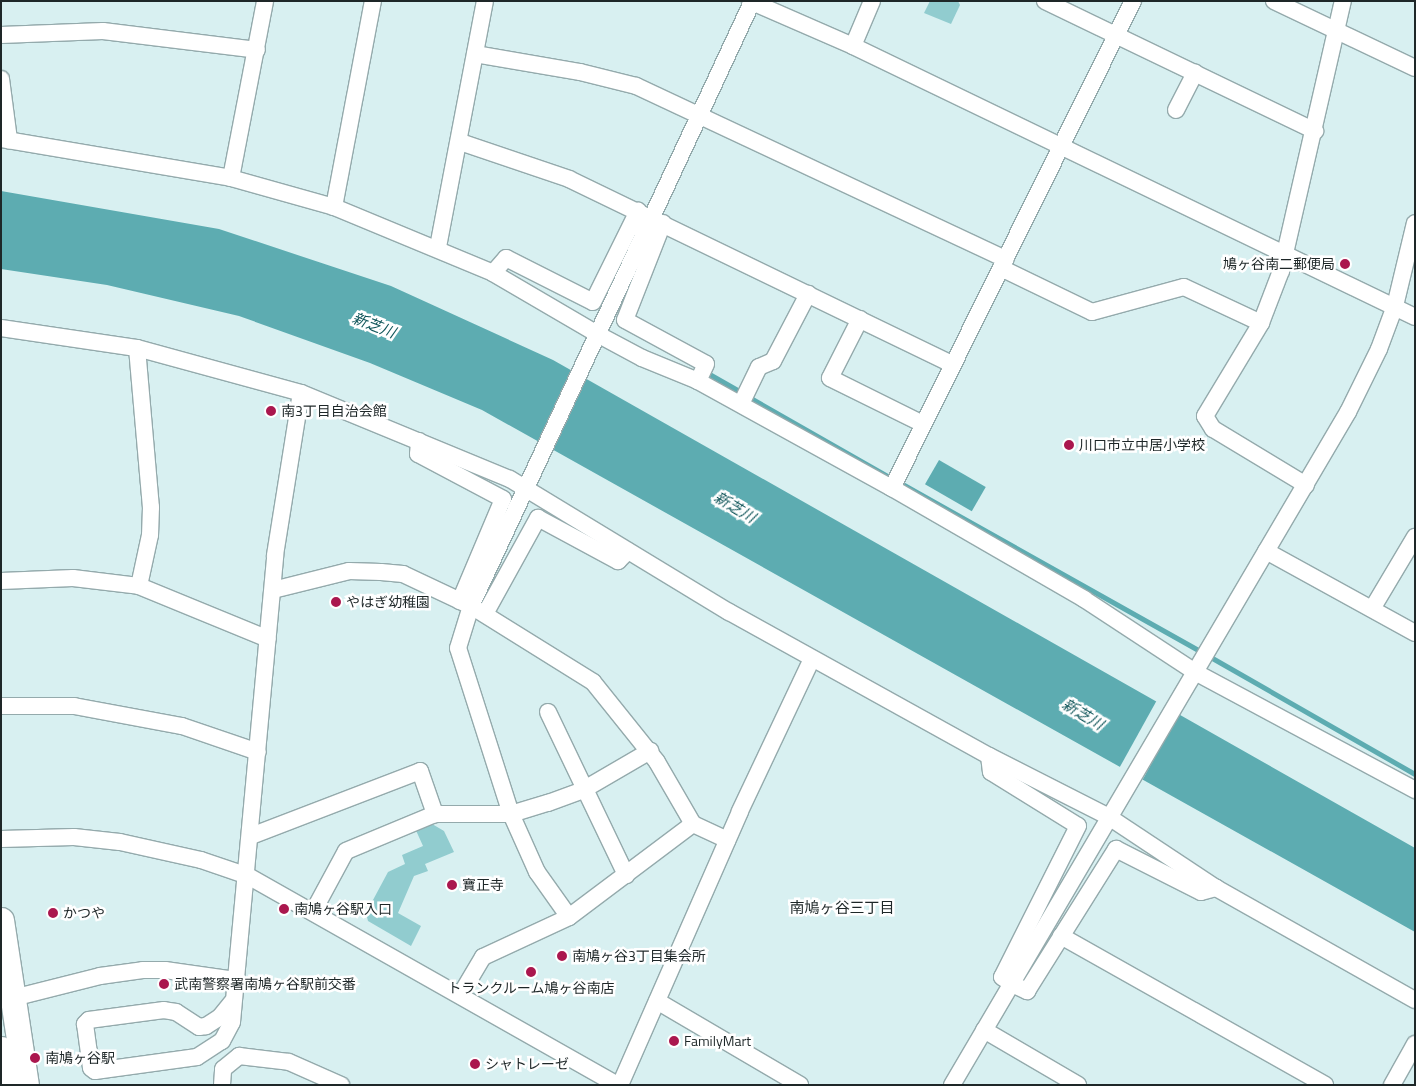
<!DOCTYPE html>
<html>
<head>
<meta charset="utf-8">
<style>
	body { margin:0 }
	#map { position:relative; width:1416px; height:1086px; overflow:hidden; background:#d8f0f1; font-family:"Titillium Web","Noto Sans JP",sans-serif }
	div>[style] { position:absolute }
	.green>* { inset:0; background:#91cccf }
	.water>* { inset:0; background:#5dacb1; transform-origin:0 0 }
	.pier>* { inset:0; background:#d8f0f1; transform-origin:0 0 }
	.stream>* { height:4.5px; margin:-2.25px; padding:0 2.25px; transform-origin:2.25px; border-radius:2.25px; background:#5dacb1 }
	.roads { filter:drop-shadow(1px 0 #94aaac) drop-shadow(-1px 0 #94aaac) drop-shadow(0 1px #94aaac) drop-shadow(0 -1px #94aaac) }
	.minor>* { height:16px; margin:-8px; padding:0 8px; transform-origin:8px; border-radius:8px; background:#fff }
	.highway>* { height:25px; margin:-12.5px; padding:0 12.5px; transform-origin:12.5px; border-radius:12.5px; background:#fff }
	.dots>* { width:14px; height:14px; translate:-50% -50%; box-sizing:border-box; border:2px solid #fff; border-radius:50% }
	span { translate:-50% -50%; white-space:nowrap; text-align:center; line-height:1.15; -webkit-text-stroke:5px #fff; paint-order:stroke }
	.poi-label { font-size:14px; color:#1e2728 }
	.right { translate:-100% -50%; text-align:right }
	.left { translate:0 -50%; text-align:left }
	.water-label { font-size:15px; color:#10565a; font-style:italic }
	.neighbourhood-label { font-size:15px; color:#1e2728 }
	.frame { position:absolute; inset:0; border:2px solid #1e2728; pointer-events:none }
</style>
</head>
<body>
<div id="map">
	<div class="green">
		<i style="clip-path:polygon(930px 1px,958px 1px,960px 5px,951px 24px,924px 13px)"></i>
		<i style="clip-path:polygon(427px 821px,444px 831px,454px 852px,425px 864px,428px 871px,414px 876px,398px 913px,421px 926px,411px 946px,368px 921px,366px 913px,388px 872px,405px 864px,402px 855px,423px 846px,414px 826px)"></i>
	</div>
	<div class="water">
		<i style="clip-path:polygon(1px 191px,219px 229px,391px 286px,553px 360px,1415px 848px,1415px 932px,482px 410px,370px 363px,239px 316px,107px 285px,1px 269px)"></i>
		<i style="left:939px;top:460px;width:54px;height:28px;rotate:30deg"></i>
	</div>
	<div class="pier">
		<i style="left:1157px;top:700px;width:26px;height:79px;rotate:29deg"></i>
	</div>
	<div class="stream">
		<i style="left:706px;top:372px;width:43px;rotate:29.6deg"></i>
		<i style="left:749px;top:397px;width:166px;rotate:29.7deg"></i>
		<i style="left:899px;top:482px;width:347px;rotate:29.3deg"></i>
		<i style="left:1209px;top:656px;width:237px;rotate:29.8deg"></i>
	</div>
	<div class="roads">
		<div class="minor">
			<i style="left:750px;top:1px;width:112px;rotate:23.6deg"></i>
			<i style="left:853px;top:46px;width:624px;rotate:25.74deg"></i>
			<i style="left:1045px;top:1px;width:300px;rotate:25.7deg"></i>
			<i style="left:1274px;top:1px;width:156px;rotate:25.4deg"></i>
			<i style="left:1px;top:35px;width:102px;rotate:-2.2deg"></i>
			<i style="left:103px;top:31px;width:155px;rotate:7deg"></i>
			<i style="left:853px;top:46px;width:49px;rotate:-67.1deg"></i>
			<i style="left:475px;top:54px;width:107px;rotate:9.7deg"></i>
			<i style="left:580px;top:72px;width:58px;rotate:14deg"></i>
			<i style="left:636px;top:86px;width:408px;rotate:25.1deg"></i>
			<i style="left:1px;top:79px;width:62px;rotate:82.5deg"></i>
			<i style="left:1176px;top:110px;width:42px;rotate:-62.8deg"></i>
			<i style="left:1px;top:139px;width:233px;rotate:9.6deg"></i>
			<i style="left:231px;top:178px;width:107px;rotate:15.7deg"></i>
			<i style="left:334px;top:207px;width:172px;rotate:22.5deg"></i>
			<i style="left:493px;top:273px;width:123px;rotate:30.3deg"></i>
			<i style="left:599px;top:335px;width:49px;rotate:28.1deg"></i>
			<i style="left:642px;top:358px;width:61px;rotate:22.3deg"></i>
			<i style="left:698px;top:381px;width:222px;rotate:28.9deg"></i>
			<i style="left:892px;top:488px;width:222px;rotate:30deg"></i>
			<i style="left:1084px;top:599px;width:133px;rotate:33.3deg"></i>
			<i style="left:1195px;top:672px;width:250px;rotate:28.2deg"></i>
			<i style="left:460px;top:142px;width:115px;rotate:18.7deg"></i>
			<i style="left:569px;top:179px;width:425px;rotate:25.8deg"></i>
			<i style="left:231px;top:178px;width:180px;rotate:-79.1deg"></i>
			<i style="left:334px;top:207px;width:210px;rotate:-79.3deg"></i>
			<i style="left:663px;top:223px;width:104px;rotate:111.4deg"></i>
			<i style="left:625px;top:320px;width:92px;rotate:28.5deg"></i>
			<i style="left:706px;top:364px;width:19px;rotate:115deg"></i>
			<i style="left:438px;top:247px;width:250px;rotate:-79.2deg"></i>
			<i style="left:1001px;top:268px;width:101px;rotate:25.8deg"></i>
			<i style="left:1092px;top:312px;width:95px;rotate:-15.2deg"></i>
			<i style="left:1184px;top:287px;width:85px;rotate:25.1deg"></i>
			<i style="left:493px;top:273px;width:20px;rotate:-49deg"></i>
			<i style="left:506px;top:258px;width:97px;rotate:26.8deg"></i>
			<i style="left:593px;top:302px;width:102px;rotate:-63.7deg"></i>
			<i style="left:860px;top:319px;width:66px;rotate:117deg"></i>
			<i style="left:830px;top:378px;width:104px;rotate:26.3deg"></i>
			<i style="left:1px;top:328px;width:137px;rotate:8.4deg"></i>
			<i style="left:137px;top:348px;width:170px;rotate:15.3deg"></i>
			<i style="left:301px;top:393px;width:226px;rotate:22.4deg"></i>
			<i style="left:510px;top:479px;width:256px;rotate:31.3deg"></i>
			<i style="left:729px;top:612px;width:297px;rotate:29deg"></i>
			<i style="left:989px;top:756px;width:135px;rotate:26.9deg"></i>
			<i style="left:1109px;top:817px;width:128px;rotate:33.6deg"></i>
			<i style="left:1216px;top:888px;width:228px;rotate:29.4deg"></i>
			<i style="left:137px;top:348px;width:160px;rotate:85deg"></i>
			<i style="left:151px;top:507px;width:28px;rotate:92deg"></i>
			<i style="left:150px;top:535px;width:52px;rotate:102.2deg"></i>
			<i style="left:741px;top:404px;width:41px;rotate:-64.1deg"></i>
			<i style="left:759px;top:367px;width:15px;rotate:-23deg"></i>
			<i style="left:773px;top:361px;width:76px;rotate:-62.4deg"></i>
			<i style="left:419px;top:441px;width:13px;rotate:94deg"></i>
			<i style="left:418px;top:454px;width:96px;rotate:27.9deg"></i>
			<i style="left:503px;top:499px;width:111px;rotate:112.9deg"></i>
			<i style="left:1306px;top:485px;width:109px;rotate:-148.9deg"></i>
			<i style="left:1213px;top:429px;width:15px;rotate:-122deg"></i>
			<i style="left:1205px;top:416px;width:109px;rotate:-58.9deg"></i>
			<i style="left:1261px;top:323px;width:56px;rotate:-69deg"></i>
			<i style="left:1281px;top:271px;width:277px;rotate:-77.1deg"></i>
			<i style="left:892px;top:488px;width:543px;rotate:-63.67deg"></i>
			<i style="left:1266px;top:551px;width:170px;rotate:28.8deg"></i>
			<i style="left:1px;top:581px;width:72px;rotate:-2.4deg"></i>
			<i style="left:73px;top:578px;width:66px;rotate:6.9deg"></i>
			<i style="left:139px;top:586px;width:139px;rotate:22.3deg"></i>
			<i style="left:273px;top:590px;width:78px;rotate:-14deg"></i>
			<i style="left:349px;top:571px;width:32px;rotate:2deg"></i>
			<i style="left:381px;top:572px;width:22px;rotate:5deg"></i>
			<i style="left:403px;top:574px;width:75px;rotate:25.2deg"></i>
			<i style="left:471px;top:606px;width:144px;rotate:31.9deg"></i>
			<i style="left:593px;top:682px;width:102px;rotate:51.3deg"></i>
			<i style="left:657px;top:762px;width:72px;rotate:59.9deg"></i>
			<i style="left:1372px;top:609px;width:84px;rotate:-59.2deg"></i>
			<i style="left:485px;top:614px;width:110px;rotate:-61.1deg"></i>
			<i style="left:538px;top:518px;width:91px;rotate:28.3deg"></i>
			<i style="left:618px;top:561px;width:14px;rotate:-45deg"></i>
			<i style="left:1px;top:706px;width:73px"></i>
			<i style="left:74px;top:706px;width:110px;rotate:10.5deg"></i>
			<i style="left:182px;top:726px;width:80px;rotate:18.9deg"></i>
			<i style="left:548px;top:712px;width:181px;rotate:64.4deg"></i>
			<i style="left:989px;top:756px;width:16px;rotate:83deg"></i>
			<i style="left:991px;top:772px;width:102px;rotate:31.8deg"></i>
			<i style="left:1078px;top:826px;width:169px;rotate:116.7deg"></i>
			<i style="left:1002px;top:977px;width:12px;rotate:35deg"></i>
			<i style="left:1012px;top:984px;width:17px;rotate:25deg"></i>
			<i style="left:1027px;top:991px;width:168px;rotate:-57.9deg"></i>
			<i style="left:1116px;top:849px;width:95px;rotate:26.8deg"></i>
			<i style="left:1201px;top:892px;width:16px;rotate:-15deg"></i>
			<i style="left:251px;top:836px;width:181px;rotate:-21deg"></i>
			<i style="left:420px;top:771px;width:46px;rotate:70.8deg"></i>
			<i style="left:1px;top:839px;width:73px;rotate:-1.6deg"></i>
			<i style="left:74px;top:837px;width:46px;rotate:6.2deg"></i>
			<i style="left:120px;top:842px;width:83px;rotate:12.5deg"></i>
			<i style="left:201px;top:860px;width:50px;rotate:18.8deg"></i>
			<i style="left:248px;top:876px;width:424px;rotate:29.5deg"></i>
			<i style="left:313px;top:912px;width:69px;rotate:-61.6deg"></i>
			<i style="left:346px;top:851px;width:96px;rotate:-22.6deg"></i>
			<i style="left:435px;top:814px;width:76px"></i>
			<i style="left:511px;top:814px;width:39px;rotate:-17deg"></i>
			<i style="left:548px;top:803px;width:37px;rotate:-20deg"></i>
			<i style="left:583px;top:790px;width:78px;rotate:-30.2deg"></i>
			<i style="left:569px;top:917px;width:55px;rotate:-125.4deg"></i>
			<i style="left:537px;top:872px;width:64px;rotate:-114.1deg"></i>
			<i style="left:511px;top:814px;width:174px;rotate:-107.7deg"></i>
			<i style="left:458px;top:648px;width:44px;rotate:-72.8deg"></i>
			<i style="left:471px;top:606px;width:666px;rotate:-65.05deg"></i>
			<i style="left:1061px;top:936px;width:303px;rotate:29.4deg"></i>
			<i style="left:461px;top:994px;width:43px;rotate:-59.3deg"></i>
			<i style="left:483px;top:957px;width:95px;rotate:-24.9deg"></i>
			<i style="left:569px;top:917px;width:155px;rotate:-36.9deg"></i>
			<i style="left:693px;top:824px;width:38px;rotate:25deg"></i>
			<i style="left:13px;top:998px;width:90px;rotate:-14.2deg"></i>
			<i style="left:100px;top:976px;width:43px;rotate:-7.9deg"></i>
			<i style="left:143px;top:970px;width:22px"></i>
			<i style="left:165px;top:970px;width:71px;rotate:8.1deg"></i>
			<i style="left:657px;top:1001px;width:166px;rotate:30.4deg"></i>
			<i style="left:232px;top:1002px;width:19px;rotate:129deg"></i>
			<i style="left:220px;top:1017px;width:17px;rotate:147deg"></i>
			<i style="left:206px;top:1026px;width:7px;rotate:172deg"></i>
			<i style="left:199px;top:1027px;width:27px;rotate:-147deg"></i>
			<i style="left:176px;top:1012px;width:12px;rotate:-171deg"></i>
			<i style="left:164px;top:1010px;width:76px;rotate:172.4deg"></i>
			<i style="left:89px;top:1020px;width:6px;rotate:135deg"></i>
			<i style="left:85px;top:1024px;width:44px;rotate:82.2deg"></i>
			<i style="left:91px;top:1068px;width:5px;rotate:37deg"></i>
			<i style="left:95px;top:1071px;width:103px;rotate:-7.8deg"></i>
			<i style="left:197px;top:1057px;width:30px;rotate:-33deg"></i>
			<i style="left:222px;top:1041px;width:21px;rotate:-62deg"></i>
			<i style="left:232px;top:1022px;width:469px;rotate:-84.7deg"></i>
			<i style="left:275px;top:555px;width:164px;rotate:-80.9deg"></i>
			<i style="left:984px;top:1030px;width:109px;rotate:30.3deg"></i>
			<i style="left:222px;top:1085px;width:16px;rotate:-86deg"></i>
			<i style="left:223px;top:1069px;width:21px;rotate:-39deg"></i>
			<i style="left:239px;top:1056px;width:50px;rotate:6.8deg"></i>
			<i style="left:289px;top:1062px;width:57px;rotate:23.9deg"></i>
			<i style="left:620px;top:1085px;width:299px;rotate:-66.3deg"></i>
			<i style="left:740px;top:811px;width:168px;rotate:-64.7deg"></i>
			<i style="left:952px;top:1085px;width:781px;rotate:-59.53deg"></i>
			<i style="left:1348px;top:412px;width:70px;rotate:-63.8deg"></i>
			<i style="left:1379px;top:349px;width:46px;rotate:-69.6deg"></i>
			<i style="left:1395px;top:306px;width:85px;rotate:-76.5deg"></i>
			<i style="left:1392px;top:1085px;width:47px;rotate:-60.7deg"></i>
		</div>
		<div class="highway">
			<i style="left:1px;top:920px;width:167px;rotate:81.4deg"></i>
			<i style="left:1px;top:1049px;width:36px;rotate:81deg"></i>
		</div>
	</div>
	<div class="dots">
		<i style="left:1345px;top:264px;background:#aa174e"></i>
		<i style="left:271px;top:411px;background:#aa174e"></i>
		<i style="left:1069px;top:445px;background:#aa174e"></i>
		<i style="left:336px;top:602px;background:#aa174e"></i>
		<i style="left:452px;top:885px;background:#aa174e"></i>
		<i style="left:284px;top:909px;background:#aa174e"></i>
		<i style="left:53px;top:913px;background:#aa174e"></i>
		<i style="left:562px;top:956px;background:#aa174e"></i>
		<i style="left:531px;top:972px;background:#aa174e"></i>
		<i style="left:164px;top:984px;background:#aa174e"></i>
		<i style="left:674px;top:1041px;background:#aa174e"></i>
		<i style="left:35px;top:1058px;background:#aa174e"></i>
		<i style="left:475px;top:1064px;background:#aa174e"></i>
	</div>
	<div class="poi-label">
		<span class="right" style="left:1335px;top:264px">鳩ヶ谷南二郵便局</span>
		<span class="left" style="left:281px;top:411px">南3丁目自治会館</span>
		<span class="left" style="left:1079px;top:445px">川口市立中居小学校</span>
		<span class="left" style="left:346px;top:602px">やはぎ幼稚園</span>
		<span class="left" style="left:462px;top:885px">寶正寺</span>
		<span class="left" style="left:294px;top:909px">南鳩ヶ谷駅入口</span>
		<span class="left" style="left:63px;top:913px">かつや</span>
		<span class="left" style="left:572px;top:956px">南鳩ヶ谷3丁目集会所</span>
		<span class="left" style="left:174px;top:984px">武南警察署南鳩ヶ谷駅前交番</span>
		<span style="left:531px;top:988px">トランクルーム鳩ヶ谷南店</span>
		<span class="left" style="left:684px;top:1041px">FamilyMart</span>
		<span class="left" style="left:45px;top:1058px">南鳩ヶ谷駅</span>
		<span class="left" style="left:485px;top:1064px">シャトレーゼ</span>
	</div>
	<div class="water-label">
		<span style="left:374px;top:325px;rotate:21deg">新芝川</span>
		<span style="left:735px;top:507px;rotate:31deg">新芝川</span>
		<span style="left:1083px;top:714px;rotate:31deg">新芝川</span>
	</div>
	<div class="neighbourhood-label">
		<span style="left:842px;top:908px">南鳩ヶ谷三丁目</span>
	</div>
	<div class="frame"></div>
</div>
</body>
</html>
